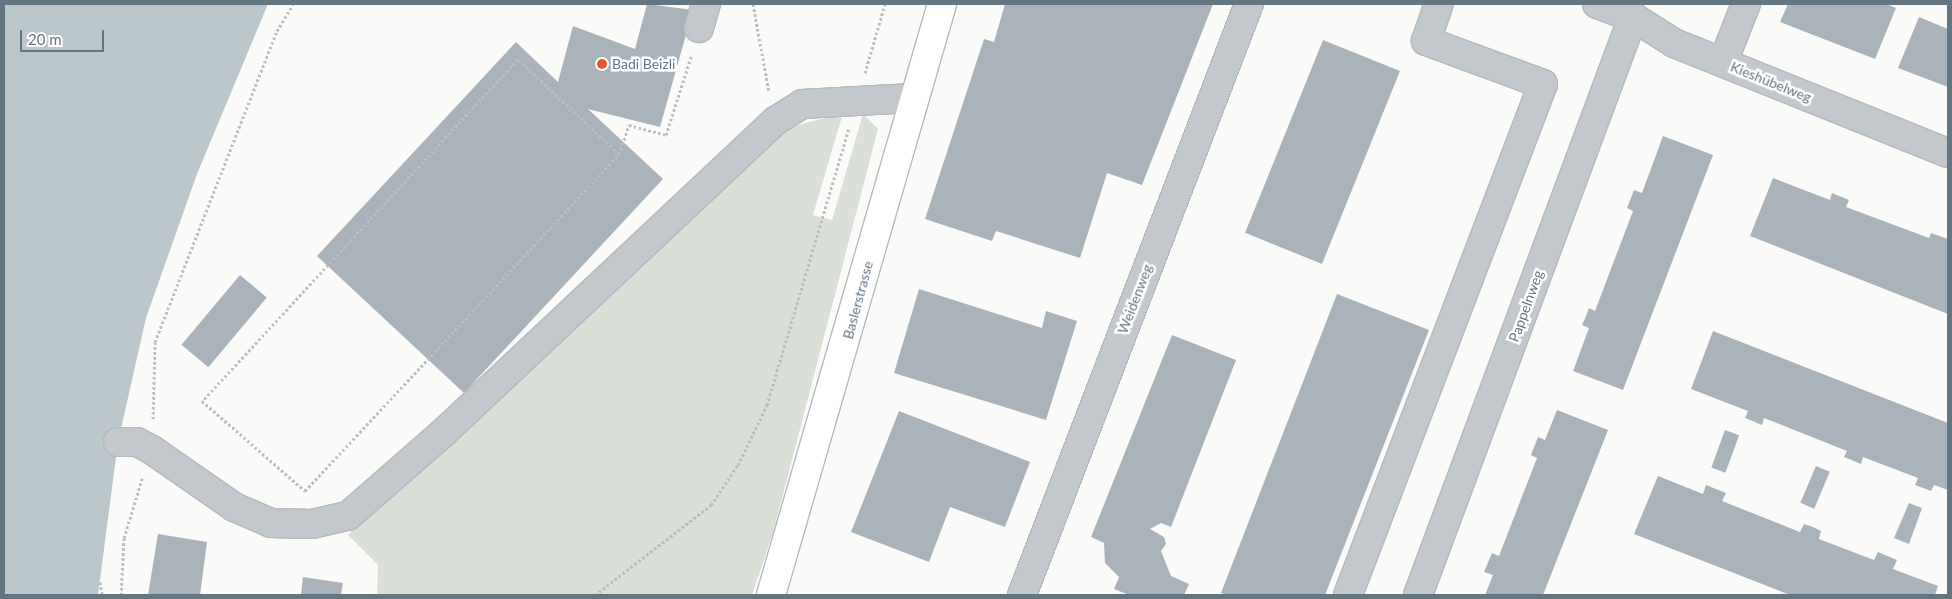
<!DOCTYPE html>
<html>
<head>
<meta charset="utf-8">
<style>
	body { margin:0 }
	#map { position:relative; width:1952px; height:599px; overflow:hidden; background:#fafaf8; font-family:Lato,sans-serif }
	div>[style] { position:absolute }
	.green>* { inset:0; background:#dadfd7 }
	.water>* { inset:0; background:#bbc7cb }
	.building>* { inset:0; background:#aab3b9; transform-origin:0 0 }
	.path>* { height:3px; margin-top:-1.5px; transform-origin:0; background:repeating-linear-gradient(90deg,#bbbfc2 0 2.5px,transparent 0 5px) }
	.roads { filter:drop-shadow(1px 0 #b5babe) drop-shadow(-1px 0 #b5babe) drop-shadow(0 1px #b5babe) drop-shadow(0 -1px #b5babe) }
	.minor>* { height:28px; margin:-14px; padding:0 14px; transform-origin:14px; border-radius:14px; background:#c3c8cc }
	.major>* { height:28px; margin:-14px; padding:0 14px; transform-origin:14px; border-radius:14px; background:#fff }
	.dots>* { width:14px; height:14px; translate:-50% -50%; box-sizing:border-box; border:2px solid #fff; border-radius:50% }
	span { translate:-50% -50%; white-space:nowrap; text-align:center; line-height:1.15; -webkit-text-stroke:5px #fff; paint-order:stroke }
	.poi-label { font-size:14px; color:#657683 }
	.left { translate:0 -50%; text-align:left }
	.street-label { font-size:14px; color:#657683 }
	.frame { position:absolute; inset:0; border:5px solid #657683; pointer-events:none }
	.scale { position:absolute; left:20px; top:30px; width:84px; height:22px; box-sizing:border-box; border:2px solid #657683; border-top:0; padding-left:6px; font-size:15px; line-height:18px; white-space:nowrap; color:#657683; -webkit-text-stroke:4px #fff; paint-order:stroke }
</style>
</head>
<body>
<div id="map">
	<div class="green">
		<i style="clip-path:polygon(843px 113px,813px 215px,832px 220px,863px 114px,878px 129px,773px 533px,752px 595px,377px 595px,378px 565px,348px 535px,549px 350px,777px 131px)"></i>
	</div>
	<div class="water">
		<i style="clip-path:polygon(4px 4px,268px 4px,197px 174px,146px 318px,118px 442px,98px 595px,4px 595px)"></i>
	</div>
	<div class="building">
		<i style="clip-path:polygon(647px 4px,693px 10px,660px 127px,588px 109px,663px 179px,464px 393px,317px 256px,516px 42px,558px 82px,573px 26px,635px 49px)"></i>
		<i style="clip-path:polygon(1005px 4px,1213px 4px,1142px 185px,1107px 173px,1080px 258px,996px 231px,992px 241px,925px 219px,984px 39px,994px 42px)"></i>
		<i style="clip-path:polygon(1788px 4px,1886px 4px,1896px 8px,1875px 59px,1780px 22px)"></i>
		<i style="clip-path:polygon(1919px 17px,1948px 29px,1948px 87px,1898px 68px)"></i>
		<i style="left:1323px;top:40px;width:83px;height:208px;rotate:22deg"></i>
		<i style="clip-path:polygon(1663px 136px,1713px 155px,1623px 390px,1573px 371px,1589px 328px,1582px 325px,1586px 316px,1589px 308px,1595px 311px,1633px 211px,1627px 208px,1634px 190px,1642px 193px)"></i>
		<i style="clip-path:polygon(1773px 178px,1830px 200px,1832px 193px,1849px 200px,1846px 207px,1929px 238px,1931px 233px,1948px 239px,1948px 314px,1750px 236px)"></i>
		<i style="left:240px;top:275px;width:35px;height:91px;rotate:40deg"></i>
		<i style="clip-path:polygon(919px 289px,1042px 328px,1046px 311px,1077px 321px,1046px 420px,894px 373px)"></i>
		<i style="clip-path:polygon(1337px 294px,1429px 330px,1325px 595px,1227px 595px,1221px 593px)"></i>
		<i style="clip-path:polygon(1713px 331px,1948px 423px,1948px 490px,1934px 485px,1931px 491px,1915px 485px,1918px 478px,1863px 457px,1861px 464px,1844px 457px,1847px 451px,1764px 418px,1762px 425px,1745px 418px,1748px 411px,1691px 389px)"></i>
		<i style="clip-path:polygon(1172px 335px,1236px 360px,1171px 527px,1161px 523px,1150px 529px,1164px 537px,1166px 544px,1161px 551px,1171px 576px,1189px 584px,1184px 595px,1129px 595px,1114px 589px,1119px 577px,1105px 563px,1104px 543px,1091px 537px)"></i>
		<i style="clip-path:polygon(1557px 410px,1608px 430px,1543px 595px,1485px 595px,1493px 575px,1484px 572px,1492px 553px,1499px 556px,1537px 458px,1531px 455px,1538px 437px,1545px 440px)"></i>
		<i style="clip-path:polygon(899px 411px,1030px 462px,1005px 527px,950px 507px,929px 562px,851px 532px)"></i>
		<i style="left:1725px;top:430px;width:15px;height:40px;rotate:20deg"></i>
		<i style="left:1816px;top:466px;width:15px;height:40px;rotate:23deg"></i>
		<i style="clip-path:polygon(1658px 476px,1703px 494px,1706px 485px,1726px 493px,1722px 501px,1800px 532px,1804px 524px,1813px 527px,1821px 531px,1819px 539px,1874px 560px,1878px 552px,1897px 560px,1893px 569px,1938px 586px,1935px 595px,1790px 595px,1634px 534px)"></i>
		<i style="clip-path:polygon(1909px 503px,1922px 508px,1909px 544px,1894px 538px)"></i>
		<i style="clip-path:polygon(158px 534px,207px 542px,200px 595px,148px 595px)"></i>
		<i style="clip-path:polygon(303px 577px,343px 583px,341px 595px,301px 595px)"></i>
	</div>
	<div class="path">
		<i style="left:753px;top:4px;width:89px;rotate:79.7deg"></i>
		<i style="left:865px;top:73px;width:72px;rotate:-73.8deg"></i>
		<i style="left:619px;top:154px;width:139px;rotate:-136.8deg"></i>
		<i style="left:518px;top:59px;width:466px;rotate:132.7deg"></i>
		<i style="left:202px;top:401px;width:137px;rotate:41.1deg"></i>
		<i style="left:305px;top:491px;width:461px;rotate:-47deg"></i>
		<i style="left:619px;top:154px;width:31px;rotate:-71deg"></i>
		<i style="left:629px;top:125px;width:38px;rotate:15deg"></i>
		<i style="left:666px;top:135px;width:85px;rotate:-72.2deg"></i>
		<i style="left:153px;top:419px;width:77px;rotate:-88.5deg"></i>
		<i style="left:155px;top:342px;width:334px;rotate:-68.6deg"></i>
		<i style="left:277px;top:31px;width:31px;rotate:-59deg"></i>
		<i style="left:100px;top:582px;width:13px;rotate:81deg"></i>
		<i style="left:121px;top:595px;width:57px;rotate:-87deg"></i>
		<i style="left:124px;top:538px;width:65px;rotate:-73deg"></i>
		<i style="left:595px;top:595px;width:147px;rotate:-37.8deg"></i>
		<i style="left:711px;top:505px;width:48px;rotate:-56deg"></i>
		<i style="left:738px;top:465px;width:67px;rotate:-64.2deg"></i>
		<i style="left:767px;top:405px;width:288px;rotate:-73.5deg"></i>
	</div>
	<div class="roads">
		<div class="minor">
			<i style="left:1597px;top:4px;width:38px;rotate:20deg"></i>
			<i style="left:1633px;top:17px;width:49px;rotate:32.4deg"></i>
			<i style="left:1674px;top:43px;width:295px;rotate:21.9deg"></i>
			<i style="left:699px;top:28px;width:25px;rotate:-74deg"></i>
			<i style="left:1723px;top:62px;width:62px;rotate:-68.4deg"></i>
			<i style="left:118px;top:442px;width:19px"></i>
			<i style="left:137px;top:442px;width:17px;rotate:28deg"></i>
			<i style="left:152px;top:450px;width:100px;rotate:34.8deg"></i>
			<i style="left:234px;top:507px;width:40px;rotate:23.4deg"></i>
			<i style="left:271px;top:523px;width:41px;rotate:1.4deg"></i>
			<i style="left:312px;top:524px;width:37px;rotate:-13deg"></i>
			<i style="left:348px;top:516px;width:128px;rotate:-41.2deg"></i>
			<i style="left:444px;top:432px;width:454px;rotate:-43.2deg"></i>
			<i style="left:775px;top:121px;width:32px;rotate:-32deg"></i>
			<i style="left:802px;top:104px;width:111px;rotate:-3.1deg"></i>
			<i style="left:1022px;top:595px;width:633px;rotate:-68.99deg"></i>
			<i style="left:1348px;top:595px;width:547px;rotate:-69.11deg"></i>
			<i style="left:1543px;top:84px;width:125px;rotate:-159.8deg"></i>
			<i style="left:1426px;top:41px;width:39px;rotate:-71deg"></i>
			<i style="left:1418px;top:595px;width:617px;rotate:-69.6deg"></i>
		</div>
		<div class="major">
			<i style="left:771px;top:595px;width:615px;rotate:-73.86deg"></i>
		</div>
	</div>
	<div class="dots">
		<i style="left:602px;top:64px;background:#e4572e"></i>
	</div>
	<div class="poi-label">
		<span class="left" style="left:612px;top:64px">Badi Beizli</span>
	</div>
	<div class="street-label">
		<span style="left:1771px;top:82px;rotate:22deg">Kieshübelweg</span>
		<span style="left:1135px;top:299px;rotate:-69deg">Weidenweg</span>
		<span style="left:858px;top:300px;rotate:-75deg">Baslerstrasse</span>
		<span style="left:1526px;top:306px;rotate:-70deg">Pappelnweg</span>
	</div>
	<div class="frame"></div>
	<div class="scale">20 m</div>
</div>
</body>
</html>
